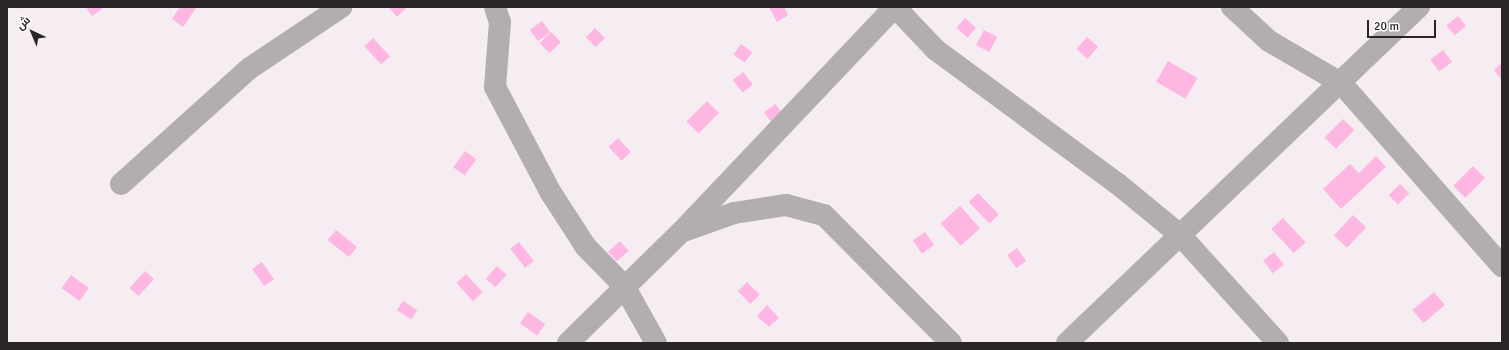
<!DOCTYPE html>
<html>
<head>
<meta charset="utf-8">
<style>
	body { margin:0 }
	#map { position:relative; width:1509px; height:350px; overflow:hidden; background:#f6edf2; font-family:Signika,Cairo,sans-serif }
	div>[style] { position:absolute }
	.building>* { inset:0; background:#feb6e2; transform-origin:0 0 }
	.minor>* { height:22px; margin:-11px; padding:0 11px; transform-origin:11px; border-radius:11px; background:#b2aeb0 }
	span { translate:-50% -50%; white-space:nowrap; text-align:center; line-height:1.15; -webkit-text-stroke:3px #fffdfe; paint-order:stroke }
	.frame { position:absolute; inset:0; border:8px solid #2a2628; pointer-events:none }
	.north { position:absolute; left:12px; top:12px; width:40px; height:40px; -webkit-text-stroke:3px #fffdfe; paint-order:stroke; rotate:316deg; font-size:11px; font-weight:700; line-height:16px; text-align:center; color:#2a2628 }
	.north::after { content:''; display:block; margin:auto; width:14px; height:18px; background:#2a2628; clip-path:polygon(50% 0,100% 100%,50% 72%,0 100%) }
	.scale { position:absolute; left:1367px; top:20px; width:69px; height:18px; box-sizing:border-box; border:2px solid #2a2628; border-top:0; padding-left:5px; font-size:12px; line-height:14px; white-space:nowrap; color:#2a2628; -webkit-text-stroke:3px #fffdfe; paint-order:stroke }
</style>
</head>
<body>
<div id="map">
	<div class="building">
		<i style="clip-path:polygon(86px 7px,101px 7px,102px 9px,92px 16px)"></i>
		<i style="clip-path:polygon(180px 7px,196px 8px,183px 27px,172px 19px)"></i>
		<i style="clip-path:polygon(388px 7px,405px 7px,406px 8px,397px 17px)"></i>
		<i style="clip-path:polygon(769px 7px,784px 7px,788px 15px,777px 22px)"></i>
		<i style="left:1458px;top:16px;width:13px;height:15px;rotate:51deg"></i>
		<i style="left:965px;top:18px;width:15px;height:13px;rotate:42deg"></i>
		<i style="left:542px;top:21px;width:14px;height:15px;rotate:54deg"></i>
		<i style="left:595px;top:28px;width:14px;height:13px;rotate:45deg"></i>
		<i style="left:984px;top:30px;width:15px;height:17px;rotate:28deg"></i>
		<i style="left:551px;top:32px;width:14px;height:16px;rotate:45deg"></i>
		<i style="left:1087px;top:37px;width:15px;height:16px;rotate:42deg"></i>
		<i style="left:373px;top:38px;width:25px;height:12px;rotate:47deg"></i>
		<i style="left:741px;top:44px;width:14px;height:13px;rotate:36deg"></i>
		<i style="left:1443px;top:50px;width:15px;height:16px;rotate:53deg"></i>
		<i style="left:1168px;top:61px;width:34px;height:24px;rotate:30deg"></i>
		<i style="clip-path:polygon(1502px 63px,1502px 80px,1494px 70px)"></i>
		<i style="left:743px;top:72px;width:16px;height:13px;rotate:52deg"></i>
		<i style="left:707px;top:101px;width:17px;height:29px;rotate:45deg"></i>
		<i style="left:775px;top:104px;width:18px;height:14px;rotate:52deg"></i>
		<i style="left:1343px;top:119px;width:16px;height:26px;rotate:45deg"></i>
		<i style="left:618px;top:138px;width:19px;height:13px;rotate:47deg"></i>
		<i style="left:465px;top:151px;width:14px;height:20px;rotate:36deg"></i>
		<i style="clip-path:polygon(1376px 156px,1386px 167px,1341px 209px,1323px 189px,1350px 164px,1359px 173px)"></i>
		<i style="left:1473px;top:166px;width:17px;height:28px;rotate:45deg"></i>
		<i style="left:1400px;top:184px;width:13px;height:16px;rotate:45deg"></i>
		<i style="left:978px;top:193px;width:30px;height:13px;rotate:46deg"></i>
		<i style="left:960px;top:206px;width:30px;height:26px;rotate:48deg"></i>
		<i style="left:1353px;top:215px;width:18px;height:28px;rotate:43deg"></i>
		<i style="left:1283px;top:218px;width:33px;height:16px;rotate:47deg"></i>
		<i style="left:336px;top:230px;width:27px;height:13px;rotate:39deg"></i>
		<i style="left:925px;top:232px;width:16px;height:15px;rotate:55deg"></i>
		<i style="left:620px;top:241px;width:13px;height:16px;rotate:48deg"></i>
		<i style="left:519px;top:242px;width:24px;height:11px;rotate:52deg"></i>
		<i style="left:1017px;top:248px;width:16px;height:12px;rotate:55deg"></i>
		<i style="left:1274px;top:252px;width:16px;height:14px;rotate:52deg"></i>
		<i style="left:262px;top:262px;width:21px;height:12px;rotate:55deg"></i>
		<i style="left:497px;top:266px;width:13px;height:17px;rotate:42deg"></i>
		<i style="left:145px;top:271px;width:12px;height:23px;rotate:42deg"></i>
		<i style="left:466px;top:274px;width:25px;height:13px;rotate:48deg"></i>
		<i style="left:71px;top:275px;width:22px;height:16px;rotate:36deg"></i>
		<i style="left:747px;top:282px;width:18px;height:13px;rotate:45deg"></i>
		<i style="left:1434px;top:292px;width:17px;height:28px;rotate:50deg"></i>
		<i style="left:403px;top:301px;width:17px;height:11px;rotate:33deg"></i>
		<i style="clip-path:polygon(767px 305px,779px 318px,769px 327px,757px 316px)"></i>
		<i style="left:528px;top:312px;width:21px;height:14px;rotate:35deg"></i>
	</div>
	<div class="minor">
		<i style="left:495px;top:7px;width:16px;rotate:72deg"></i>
		<i style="left:500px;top:22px;width:65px;rotate:94.4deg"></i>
		<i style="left:495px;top:87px;width:120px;rotate:62.2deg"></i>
		<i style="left:551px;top:193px;width:64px;rotate:57.1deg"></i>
		<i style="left:586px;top:247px;width:54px;rotate:45.7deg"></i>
		<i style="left:624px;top:286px;width:65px;rotate:60.7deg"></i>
		<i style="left:895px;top:7px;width:59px;rotate:46.4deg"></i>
		<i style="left:936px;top:50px;width:226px;rotate:36.4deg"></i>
		<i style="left:1118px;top:184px;width:80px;rotate:39.4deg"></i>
		<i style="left:1180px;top:235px;width:146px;rotate:47.8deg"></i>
		<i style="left:1232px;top:7px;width:50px;rotate:42.6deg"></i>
		<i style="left:1269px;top:41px;width:83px;rotate:30.3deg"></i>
		<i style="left:1341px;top:83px;width:244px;rotate:48.7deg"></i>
		<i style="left:121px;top:184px;width:173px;rotate:-42deg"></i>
		<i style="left:250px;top:68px;width:110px;rotate:-33.8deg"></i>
		<i style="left:684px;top:229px;width:306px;rotate:-46.5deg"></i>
		<i style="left:568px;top:343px;width:158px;rotate:-44.5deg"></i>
		<i style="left:681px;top:232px;width:56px;rotate:-19.7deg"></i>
		<i style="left:734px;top:213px;width:53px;rotate:-8.7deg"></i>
		<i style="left:786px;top:205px;width:39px;rotate:15deg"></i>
		<i style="left:824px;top:215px;width:180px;rotate:45.2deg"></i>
		<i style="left:1067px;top:343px;width:487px;rotate:-43.7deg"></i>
	</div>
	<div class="frame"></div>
	<div class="north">ش</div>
	<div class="scale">20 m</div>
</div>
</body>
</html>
